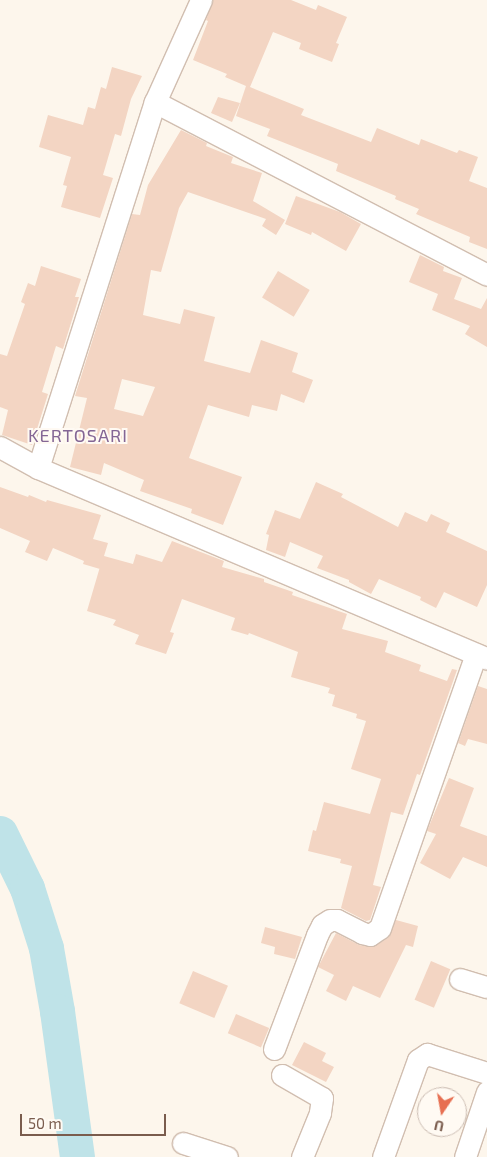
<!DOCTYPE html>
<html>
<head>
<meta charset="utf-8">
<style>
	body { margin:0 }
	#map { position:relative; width:487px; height:1157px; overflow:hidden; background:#fdf6ec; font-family:"Exo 2",sans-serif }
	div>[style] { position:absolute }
	.river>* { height:35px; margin:-17.5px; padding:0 17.5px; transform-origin:17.5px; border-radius:17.5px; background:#bfe3e8 }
	.building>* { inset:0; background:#f3d5c3; transform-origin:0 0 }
	.roads { filter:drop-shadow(1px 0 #d1beb0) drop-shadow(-1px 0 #d1beb0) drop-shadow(0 1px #d1beb0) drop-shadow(0 -1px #d1beb0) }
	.minor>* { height:21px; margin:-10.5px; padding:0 10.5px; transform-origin:10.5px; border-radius:10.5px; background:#fff }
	span { translate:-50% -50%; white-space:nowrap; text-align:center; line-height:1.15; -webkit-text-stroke:4px #fffaf3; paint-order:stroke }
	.quarter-label { font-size:18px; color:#846695; letter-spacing:1px }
	.north { position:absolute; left:417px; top:1087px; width:50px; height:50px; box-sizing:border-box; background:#fffaf3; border:1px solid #cabbb1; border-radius:50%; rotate:192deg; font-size:14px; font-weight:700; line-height:20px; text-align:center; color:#7a5c4d }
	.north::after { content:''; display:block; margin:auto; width:18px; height:22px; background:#e76f51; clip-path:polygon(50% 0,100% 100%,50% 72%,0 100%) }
	.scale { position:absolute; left:20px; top:1114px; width:146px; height:22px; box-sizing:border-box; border:2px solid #7a5c4d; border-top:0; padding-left:6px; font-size:15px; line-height:18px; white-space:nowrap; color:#7a5c4d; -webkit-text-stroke:4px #fffaf3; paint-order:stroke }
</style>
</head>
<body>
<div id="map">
	<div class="river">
		<i style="left:0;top:833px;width:61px;rotate:63.9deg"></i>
		<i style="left:27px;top:888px;width:63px;rotate:72.4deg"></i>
		<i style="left:46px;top:948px;width:64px;rotate:80.1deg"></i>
		<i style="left:57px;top:1011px;width:147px;rotate:82.2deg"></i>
	</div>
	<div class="building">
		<i style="clip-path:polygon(213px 0,291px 0,316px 10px,318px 5px,347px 17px,336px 43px,339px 44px,332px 62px,299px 49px,301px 43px,273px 32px,250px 87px,304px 109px,301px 115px,371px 142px,377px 128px,419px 145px,421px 139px,457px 153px,459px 150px,478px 157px,469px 181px,487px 188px,487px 249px,469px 242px,470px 237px,416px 214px,419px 209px,395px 199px,396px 196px,336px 171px,338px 164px,267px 136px,270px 129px,236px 116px,246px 86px,225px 77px,227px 74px,193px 60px,208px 21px,206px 20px)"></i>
		<i style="clip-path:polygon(112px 67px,142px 76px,131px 99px,121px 136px,115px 134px,103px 175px,113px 178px,100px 218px,61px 207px,67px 186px,63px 185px,71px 157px,39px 147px,48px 115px,83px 125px,88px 107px,95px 109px,101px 87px,106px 89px)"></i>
		<i style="clip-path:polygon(218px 97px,240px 103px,232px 122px,211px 113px)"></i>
		<i style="clip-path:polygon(evenodd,181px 130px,207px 143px,206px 146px,233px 157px,231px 163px,262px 173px,253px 201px,285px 220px,276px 235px,262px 226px,266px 219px,188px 192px,179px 208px,161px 272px,151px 270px,143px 315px,180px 324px,184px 309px,215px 317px,204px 361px,250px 373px,261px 340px,298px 353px,292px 372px,313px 380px,304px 403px,281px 394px,277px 411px,252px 405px,249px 417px,208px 405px,189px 458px,242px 477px,223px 525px,191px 513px,192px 509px,140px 491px,144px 480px,104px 463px,101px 475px,70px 467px,87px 398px,75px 396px,132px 214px,140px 215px,148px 185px,181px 130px,122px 379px,155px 387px,143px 416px,114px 409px,122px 379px)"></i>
		<i style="clip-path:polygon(296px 196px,340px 212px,361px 224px,346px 251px,312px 232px,311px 235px,285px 224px)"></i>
		<i style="clip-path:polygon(420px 255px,444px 267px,443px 271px,462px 278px,454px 299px,481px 309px,487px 298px,487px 347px,465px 334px,470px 326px,432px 310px,438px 294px,409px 282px)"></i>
		<i style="clip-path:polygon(41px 266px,81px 279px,75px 297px,79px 297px,63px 349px,56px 346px,42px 392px,48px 394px,32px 445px,2px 435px,8px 410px,0 407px,0 354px,7px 356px,25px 304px,21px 302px,28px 283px,35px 286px)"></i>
		<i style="left:278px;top:271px;width:37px;height:31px;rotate:31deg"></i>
		<i style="clip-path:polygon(316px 482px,343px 494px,341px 497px,398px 527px,405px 512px,427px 522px,431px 514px,450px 523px,446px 532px,487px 551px,487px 585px,477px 607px,444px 592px,436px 608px,420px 600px,421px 597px,379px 579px,371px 594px,349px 582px,349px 580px,317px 568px,323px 556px,290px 542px,285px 557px,266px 550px,269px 535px,266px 534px,275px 510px,300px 519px)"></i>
		<i style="clip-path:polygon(0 487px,28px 497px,29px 495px,46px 502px,47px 500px,101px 515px,93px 539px,108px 543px,104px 556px,133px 564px,136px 554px,162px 562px,172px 541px,224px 561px,222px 567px,264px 579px,264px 582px,293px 592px,292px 595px,347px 614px,342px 629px,388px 641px,385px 652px,421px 665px,419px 671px,447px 681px,452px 669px,457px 670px,420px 775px,417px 774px,403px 815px,391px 812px,373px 885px,381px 887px,370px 920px,366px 921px,341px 908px,352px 866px,340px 863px,341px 859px,308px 851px,313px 830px,316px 831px,324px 802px,370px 814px,381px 779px,351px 769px,366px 721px,356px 718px,357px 714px,332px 706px,335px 695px,328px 693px,330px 688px,291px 677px,298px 652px,249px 633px,248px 635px,231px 630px,235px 618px,182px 599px,170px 632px,174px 633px,166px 654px,135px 644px,139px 635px,113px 625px,116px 620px,87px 611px,102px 560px,100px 569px,83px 564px,84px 561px,53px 548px,47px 561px,25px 552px,30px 541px,0 528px)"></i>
		<i style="clip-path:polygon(478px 686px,487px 689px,487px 744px,468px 739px,465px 746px,458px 743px)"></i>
		<i style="clip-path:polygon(449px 778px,474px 788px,460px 826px,487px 836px,487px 867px,463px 857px,450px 879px,420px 863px,436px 834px,427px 831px)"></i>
		<i style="clip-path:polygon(396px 920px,418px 926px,413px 947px,406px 945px,380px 998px,353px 986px,346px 1001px,326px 991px,334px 975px,318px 967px,336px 933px,359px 945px,373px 947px,388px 938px)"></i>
		<i style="clip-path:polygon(265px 927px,302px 937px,295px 959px,274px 954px,275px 947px,261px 943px)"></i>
		<i style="left:431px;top:961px;width:21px;height:42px;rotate:23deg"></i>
		<i style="left:193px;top:971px;width:38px;height:35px;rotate:23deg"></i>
		<i style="left:236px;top:1014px;width:36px;height:21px;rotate:23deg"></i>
		<i style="clip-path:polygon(304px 1042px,326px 1053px,322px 1061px,334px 1067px,326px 1082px,292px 1065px)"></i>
	</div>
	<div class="roads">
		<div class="minor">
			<i style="left:155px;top:102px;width:374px;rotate:27.5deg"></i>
			<i style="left:0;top:447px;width:43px;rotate:28.9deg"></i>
			<i style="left:38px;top:468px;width:488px;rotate:23deg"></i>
			<i style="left:38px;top:468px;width:384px;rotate:-72.3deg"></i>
			<i style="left:155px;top:102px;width:112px;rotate:-65.7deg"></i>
			<i style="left:460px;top:979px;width:28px;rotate:17deg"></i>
			<i style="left:274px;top:1049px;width:122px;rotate:-69.3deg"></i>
			<i style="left:317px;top:935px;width:11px;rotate:-63deg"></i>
			<i style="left:322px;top:925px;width:9px;rotate:-32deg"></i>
			<i style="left:330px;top:920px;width:7px"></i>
			<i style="left:337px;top:920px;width:28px;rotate:27deg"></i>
			<i style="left:362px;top:933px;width:8px;rotate:14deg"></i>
			<i style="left:370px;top:935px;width:12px;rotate:-35deg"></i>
			<i style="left:380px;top:928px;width:290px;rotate:-70.7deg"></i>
			<i style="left:282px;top:1075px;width:46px;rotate:29.9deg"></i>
			<i style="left:322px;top:1098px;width:15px;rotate:98deg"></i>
			<i style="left:320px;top:1113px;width:48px;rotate:112.2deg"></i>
			<i style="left:183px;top:1143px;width:46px;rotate:17.7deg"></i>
			<i style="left:383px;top:1157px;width:103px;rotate:-70.2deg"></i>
			<i style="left:418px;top:1060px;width:11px;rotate:-34deg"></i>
			<i style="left:427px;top:1054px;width:63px;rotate:17.6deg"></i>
			<i style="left:465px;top:1157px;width:69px;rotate:-71.3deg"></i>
		</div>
	</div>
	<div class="quarter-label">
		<span style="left:78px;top:435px">KERTOSARI</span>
	</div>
	<div class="north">U</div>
	<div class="scale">50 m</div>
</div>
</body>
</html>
